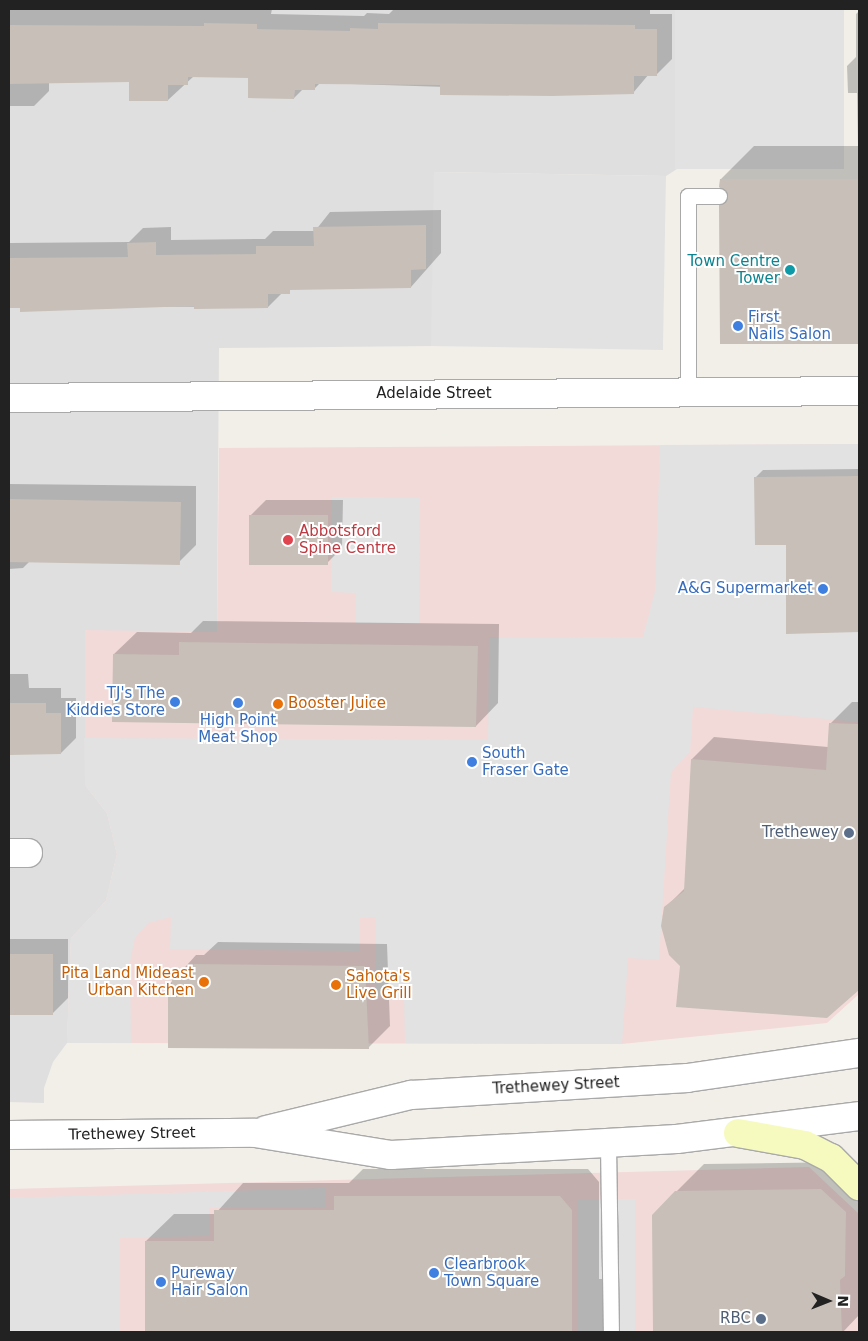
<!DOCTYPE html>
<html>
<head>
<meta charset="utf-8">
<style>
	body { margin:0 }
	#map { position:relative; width:868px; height:1341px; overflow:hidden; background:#f2efe9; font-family:"DejaVu Sans",sans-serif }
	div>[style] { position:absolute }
	.residential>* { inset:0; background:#e0dfdf }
	.commercial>* { inset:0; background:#f2dad9 }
	.parking>* { inset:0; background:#e2e2e2; transform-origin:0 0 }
	.shadow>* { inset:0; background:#0003 }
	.building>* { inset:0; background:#c7bfb8; transform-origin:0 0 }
	.roads { filter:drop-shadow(1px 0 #a9a9a9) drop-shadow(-1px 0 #a9a9a9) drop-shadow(0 1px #a9a9a9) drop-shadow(0 -1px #a9a9a9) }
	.service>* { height:15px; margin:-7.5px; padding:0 7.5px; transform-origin:7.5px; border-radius:7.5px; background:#fff }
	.minor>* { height:28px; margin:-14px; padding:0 14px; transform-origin:14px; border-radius:14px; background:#fff }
	.tertiary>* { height:28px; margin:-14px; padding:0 14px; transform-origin:14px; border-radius:14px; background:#fff }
	.secondary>* { height:28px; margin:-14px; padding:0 14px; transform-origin:14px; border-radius:14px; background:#f7fabf }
	.dots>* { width:14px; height:14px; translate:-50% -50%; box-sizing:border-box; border:2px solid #fff; border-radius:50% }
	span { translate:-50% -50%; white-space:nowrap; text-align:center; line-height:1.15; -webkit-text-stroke:4px #fff; paint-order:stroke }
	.culture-label { font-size:15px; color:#0d838f }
	.right { translate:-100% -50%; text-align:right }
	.shop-label { font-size:15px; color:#366cbe }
	.left { translate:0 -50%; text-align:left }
	.street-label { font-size:15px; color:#222 }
	.health-label { font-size:15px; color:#be3a42 }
	.food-label { font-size:15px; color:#c56008 }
	.service-label { font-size:15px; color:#4e5e75 }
	.frame { position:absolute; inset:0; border:10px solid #222; pointer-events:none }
	.north { position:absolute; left:803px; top:1276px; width:50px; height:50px; -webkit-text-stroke:4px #fff; paint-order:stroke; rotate:91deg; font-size:14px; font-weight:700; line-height:20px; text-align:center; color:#222 }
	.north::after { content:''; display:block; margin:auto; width:18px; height:22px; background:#222; clip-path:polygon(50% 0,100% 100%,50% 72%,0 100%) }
</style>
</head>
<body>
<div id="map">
	<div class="residential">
		<i style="clip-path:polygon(9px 9px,675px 9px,677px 169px,666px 176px,435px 172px,434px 346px,219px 348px,217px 632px,85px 785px,107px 813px,117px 854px,106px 901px,71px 938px,67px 1043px,53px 1062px,44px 1088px,44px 1103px,9px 1102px)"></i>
	</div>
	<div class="commercial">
		<i style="clip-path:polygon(859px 444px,859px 994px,827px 1023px,622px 1044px,67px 1043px,71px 938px,106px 901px,117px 854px,107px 813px,85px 785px,85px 630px,217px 632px,219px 448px)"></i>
		<i style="clip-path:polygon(809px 1167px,859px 1214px,859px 1332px,9px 1332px,9px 1189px)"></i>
	</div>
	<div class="parking">
		<i style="left:675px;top:9px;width:169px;height:160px"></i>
		<i style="left:434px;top:172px;width:232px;height:174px;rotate:1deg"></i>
		<i style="clip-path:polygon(859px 444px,859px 722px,693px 707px,690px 752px,671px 772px,659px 960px,628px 958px,622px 1044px,405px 1043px,404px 997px,376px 996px,376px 917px,360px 918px,360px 951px,170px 949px,171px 917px,148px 923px,135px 938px,130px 962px,131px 1043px,67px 1043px,71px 938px,106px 901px,117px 854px,107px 813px,85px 785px,84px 738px,488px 740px,489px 638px,643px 637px,655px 591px,660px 445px)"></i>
		<i style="clip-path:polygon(332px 497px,420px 498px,419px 623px,356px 623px,356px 593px,331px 592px)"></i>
		<i style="clip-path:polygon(325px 1188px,325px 1207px,209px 1208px,209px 1236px,120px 1238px,120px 1332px,9px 1332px,9px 1198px)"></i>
		<i style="left:635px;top:1199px;width:133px;height:58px;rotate:90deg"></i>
	</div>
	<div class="shadow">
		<i style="clip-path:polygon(220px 9px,272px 9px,271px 14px,364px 16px,367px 13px,389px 14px,394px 9px,650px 10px,650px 14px,672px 14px,672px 59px,657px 74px,649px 74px,633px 93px,320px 83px,314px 89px,303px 89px,294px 98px,249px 77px,194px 76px,168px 100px,130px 80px,49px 82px,49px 91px,34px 106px,9px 106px,9px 10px)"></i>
		<i style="clip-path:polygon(859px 11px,859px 343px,722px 342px,721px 206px,729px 197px,721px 179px,754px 146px,858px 146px,857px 93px,848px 93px,847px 66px,856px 57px,856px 14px)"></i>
		<i style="clip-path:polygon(441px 210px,441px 253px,411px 287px,293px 289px,282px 293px,268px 307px,9px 306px,9px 243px,129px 242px,143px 228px,171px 227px,171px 240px,265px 239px,273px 231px,315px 231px,330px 212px)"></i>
		<i style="clip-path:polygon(859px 469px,859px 631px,787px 632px,787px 544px,755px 478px,763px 470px)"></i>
		<i style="clip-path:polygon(9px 484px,196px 486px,196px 545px,180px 561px,31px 560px,23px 568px,9px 569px)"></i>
		<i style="clip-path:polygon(266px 500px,343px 500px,342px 548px,326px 564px,251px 515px)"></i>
		<i style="clip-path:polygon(203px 621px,499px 624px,498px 703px,476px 726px,114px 654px,137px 632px,191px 633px)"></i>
		<i style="clip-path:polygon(9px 674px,28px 674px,29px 688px,61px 688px,61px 698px,76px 698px,76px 738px,61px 753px,9px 754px)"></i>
		<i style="clip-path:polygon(852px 702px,859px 702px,859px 989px,826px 1017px,681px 965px,665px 908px,685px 888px,692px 759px,714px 737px,828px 747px,830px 724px)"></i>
		<i style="clip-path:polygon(9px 939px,68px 939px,68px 998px,52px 1014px,9px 1014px)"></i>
		<i style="clip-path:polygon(218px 942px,387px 944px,390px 1026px,368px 1048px,169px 985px,196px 955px,204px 955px)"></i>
		<i style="clip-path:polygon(848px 1162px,859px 1172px,859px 1315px,843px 1332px,655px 1332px,653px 1215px,704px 1164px)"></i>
		<i style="clip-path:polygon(363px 1169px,588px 1169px,599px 1182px,599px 1279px,605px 1279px,605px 1332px,146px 1332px,146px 1241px,174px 1214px,215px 1214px,243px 1183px,349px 1183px)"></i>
	</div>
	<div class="building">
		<i style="clip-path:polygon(204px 23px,257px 24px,257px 29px,350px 31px,350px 28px,378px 29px,378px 23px,635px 25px,635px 29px,657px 29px,657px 76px,634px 76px,634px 94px,552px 96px,440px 95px,440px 85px,315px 84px,315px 90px,295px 90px,294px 99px,248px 98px,248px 78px,188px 77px,188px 85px,168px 85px,168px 101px,129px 101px,129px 82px,9px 84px,9px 25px,204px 26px)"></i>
		<i style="clip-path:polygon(720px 179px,859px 179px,859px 344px,720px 344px,719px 205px,727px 201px,728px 196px,719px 187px)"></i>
		<i style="clip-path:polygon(426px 225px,426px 269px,411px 270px,411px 288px,290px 290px,290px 294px,268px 294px,268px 308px,194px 309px,194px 306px,20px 312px,20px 308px,9px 308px,9px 258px,128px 257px,127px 243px,156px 242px,156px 255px,256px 254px,256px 246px,314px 246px,313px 227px)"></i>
		<i style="clip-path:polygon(859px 476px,859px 632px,786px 634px,786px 545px,755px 545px,754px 477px)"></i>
		<i style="left:9px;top:499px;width:172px;height:63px;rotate:1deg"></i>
		<i style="left:249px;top:515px;width:79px;height:50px"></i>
		<i style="clip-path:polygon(179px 642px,478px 646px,476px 727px,112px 722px,113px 654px,179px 655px)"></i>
		<i style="clip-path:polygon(9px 703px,46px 703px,46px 713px,61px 713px,61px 754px,9px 755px)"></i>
		<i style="clip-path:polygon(829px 723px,859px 724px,859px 990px,827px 1018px,676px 1007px,680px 966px,669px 955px,661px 926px,664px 907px,684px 891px,691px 759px,826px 770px)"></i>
		<i style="left:9px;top:954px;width:44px;height:61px"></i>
		<i style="clip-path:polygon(194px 964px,365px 966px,369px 1049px,168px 1048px,168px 985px,172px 985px,172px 977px,181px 977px)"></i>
		<i style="clip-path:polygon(821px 1189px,846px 1212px,845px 1276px,840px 1280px,842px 1332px,653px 1332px,652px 1215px,675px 1191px)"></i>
		<i style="clip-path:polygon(334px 1196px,560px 1196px,572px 1210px,572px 1332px,145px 1332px,145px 1241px,214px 1241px,214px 1210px,334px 1210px)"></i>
	</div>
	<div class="roads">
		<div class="service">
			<i style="left:688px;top:393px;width:197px;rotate:-90deg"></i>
			<i style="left:688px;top:196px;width:31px"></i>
			<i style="left:608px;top:1145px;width:187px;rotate:89.1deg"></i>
		</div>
		<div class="minor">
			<i style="left:9px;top:398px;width:850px;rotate:-0.47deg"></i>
			<i style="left:9px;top:853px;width:19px"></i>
		</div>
		<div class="tertiary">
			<i style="left:266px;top:1130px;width:149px;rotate:-13.6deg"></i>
			<i style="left:411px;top:1095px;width:277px;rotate:-3.5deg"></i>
			<i style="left:687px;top:1078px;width:174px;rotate:-8.3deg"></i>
			<i style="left:9px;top:1135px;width:246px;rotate:-0.5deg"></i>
			<i style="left:255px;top:1133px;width:138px;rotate:9.2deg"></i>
			<i style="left:391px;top:1155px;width:286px;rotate:-3.2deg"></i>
			<i style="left:677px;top:1139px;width:183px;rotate:-7.2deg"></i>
		</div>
		<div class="secondary">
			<i style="left:738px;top:1133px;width:68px;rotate:10.2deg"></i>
			<i style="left:805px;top:1145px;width:29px;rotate:27deg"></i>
			<i style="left:831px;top:1158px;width:40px;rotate:45deg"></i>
		</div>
	</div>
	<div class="dots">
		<i style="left:790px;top:270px;background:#0f9aa8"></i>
		<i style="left:738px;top:326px;background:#3f7fe0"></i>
		<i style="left:288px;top:540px;background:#e0444e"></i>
		<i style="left:823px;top:589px;background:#3f7fe0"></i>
		<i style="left:175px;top:702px;background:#3f7fe0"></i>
		<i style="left:238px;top:703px;background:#3f7fe0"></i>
		<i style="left:278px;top:704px;background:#e8710a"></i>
		<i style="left:472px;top:762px;background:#3f7fe0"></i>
		<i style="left:849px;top:833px;background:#5c6f8a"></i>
		<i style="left:204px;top:982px;background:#e8710a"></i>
		<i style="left:336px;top:985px;background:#e8710a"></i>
		<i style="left:434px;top:1273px;background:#3f7fe0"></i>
		<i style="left:161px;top:1282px;background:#3f7fe0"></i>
		<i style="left:761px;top:1319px;background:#5c6f8a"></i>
	</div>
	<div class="culture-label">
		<span class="right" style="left:780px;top:270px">Town Centre<br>Tower</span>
	</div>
	<div class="shop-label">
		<span class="left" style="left:748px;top:326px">First<br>Nails Salon</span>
		<span class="right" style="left:813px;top:589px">A&amp;G Supermarket</span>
		<span class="right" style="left:165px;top:702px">TJ's The<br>Kiddies Store</span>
		<span style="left:238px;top:729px">High Point<br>Meat Shop</span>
		<span class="left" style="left:482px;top:762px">South<br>Fraser Gate</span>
		<span class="left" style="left:444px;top:1273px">Clearbrook<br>Town Square</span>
		<span class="left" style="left:171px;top:1282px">Pureway<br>Hair Salon</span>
	</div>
	<div class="street-label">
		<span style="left:434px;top:394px">Adelaide Street</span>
		<span style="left:556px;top:1086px;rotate:-3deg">Trethewey Street</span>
		<span style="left:132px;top:1134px;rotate:-1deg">Trethewey Street</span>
	</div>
	<div class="health-label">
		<span class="left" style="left:299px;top:540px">Abbotsford<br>Spine Centre</span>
	</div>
	<div class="food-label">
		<span class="left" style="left:288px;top:704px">Booster Juice</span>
		<span class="right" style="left:194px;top:982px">Pita Land Mideast<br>Urban Kitchen</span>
		<span class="left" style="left:346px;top:985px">Sahota's<br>Live Grill</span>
	</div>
	<div class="service-label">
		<span class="right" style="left:839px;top:833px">Trethewey</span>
		<span class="right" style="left:751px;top:1319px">RBC</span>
	</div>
	<div class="frame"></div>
	<div class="north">N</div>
</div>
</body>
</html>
